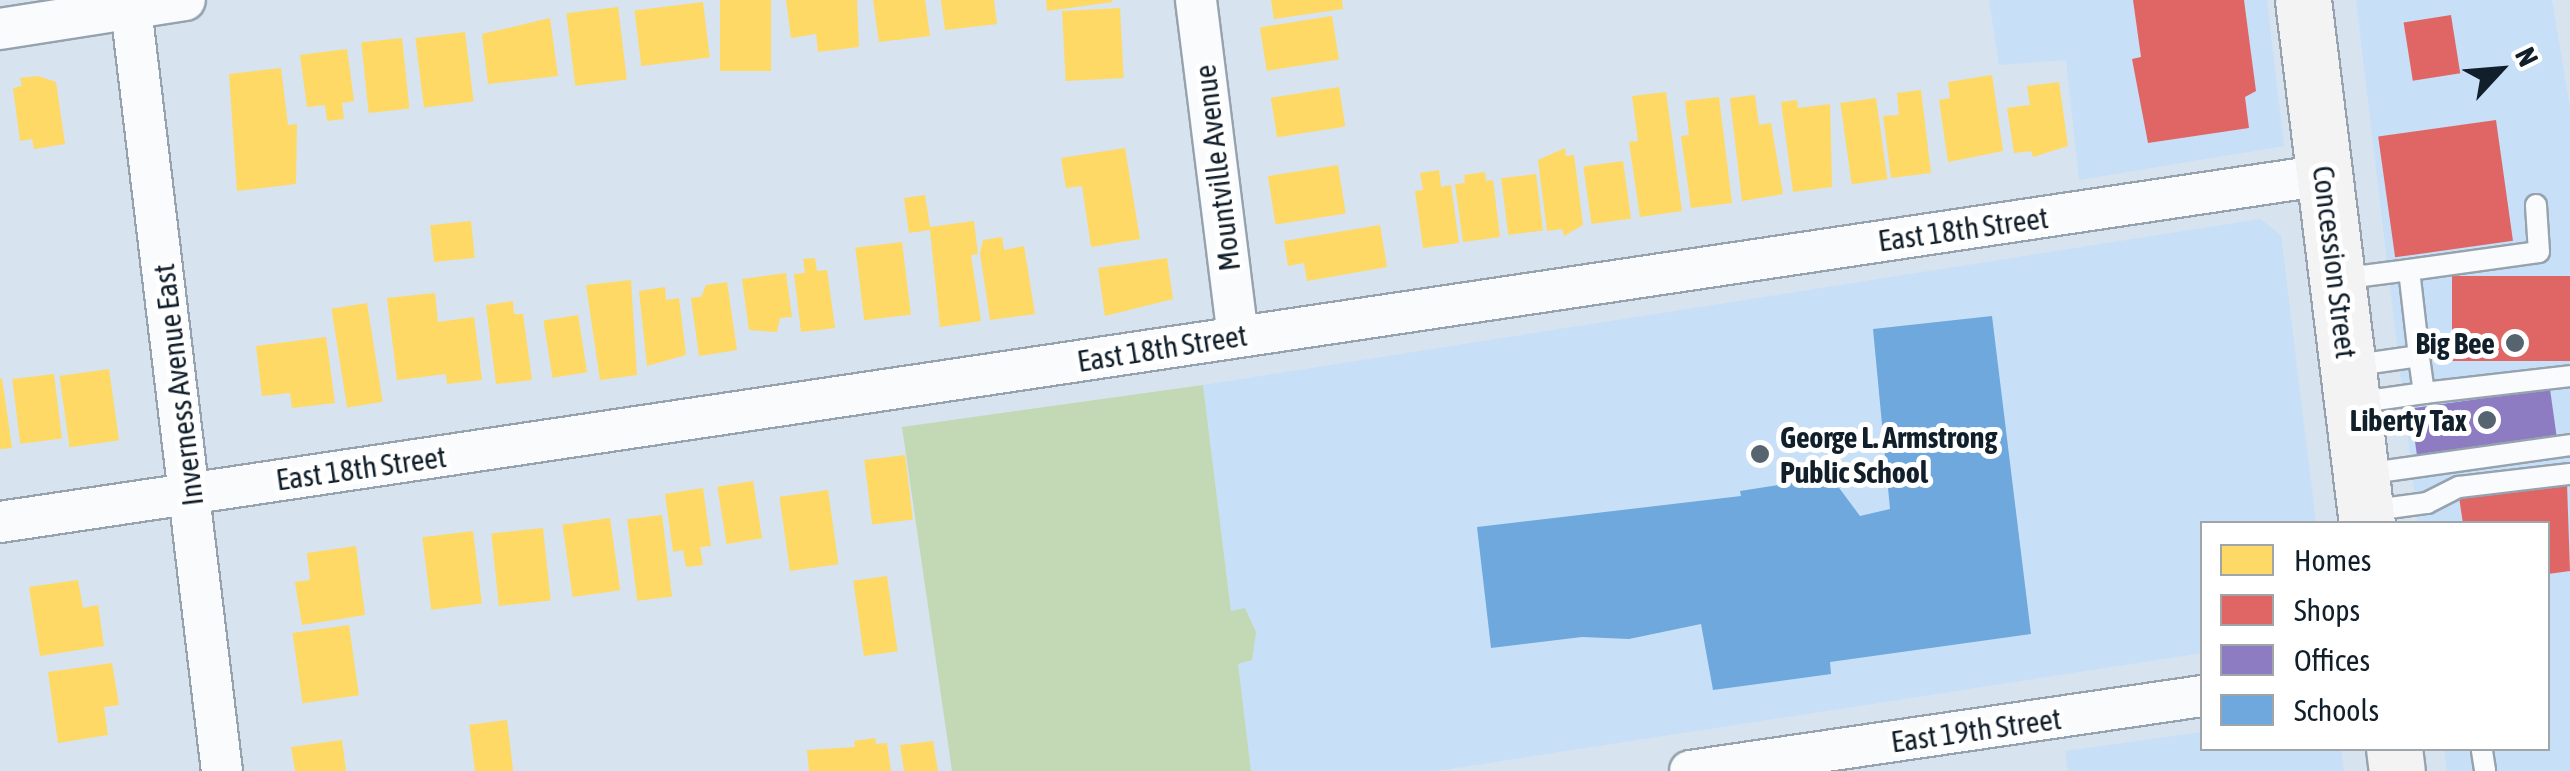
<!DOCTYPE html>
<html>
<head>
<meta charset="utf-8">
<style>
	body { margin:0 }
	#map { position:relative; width:2570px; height:771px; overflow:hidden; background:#d7e3ef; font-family:"Asap Condensed",sans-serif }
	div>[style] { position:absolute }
	.built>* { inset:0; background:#c7e0f7 }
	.green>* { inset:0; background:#c3d8b4 }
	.homes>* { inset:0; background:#ffd966; transform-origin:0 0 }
	.shops>* { inset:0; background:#e06666; transform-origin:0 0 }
	.offices>* { inset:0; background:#8e7cc3; transform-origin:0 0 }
	.schools>* { inset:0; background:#6fa8dc }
	.roads { filter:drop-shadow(2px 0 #96a3ae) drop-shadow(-2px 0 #96a3ae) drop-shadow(0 2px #96a3ae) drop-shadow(0 -2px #96a3ae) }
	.lane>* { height:20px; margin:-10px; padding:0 10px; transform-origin:10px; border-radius:10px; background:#f9fbfd }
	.street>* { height:40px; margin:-20px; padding:0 20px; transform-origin:20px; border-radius:20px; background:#f9fbfd }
	.secondary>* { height:55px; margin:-27.5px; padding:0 27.5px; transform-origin:27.5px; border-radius:27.5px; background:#f4f3f3 }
	.dots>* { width:28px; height:28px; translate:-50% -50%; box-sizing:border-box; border:5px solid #fff; border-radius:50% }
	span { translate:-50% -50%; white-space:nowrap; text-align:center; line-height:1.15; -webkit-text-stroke:10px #fff; paint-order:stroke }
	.street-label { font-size:30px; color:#111f2b }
	.poi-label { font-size:30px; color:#111f2b; font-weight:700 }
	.right { translate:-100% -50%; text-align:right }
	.left { translate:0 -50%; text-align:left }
	.legend { position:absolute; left:2200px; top:521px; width:350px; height:230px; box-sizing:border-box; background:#fff; border:2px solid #a0a5aa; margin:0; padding:12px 18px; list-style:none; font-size:30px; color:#111f2b }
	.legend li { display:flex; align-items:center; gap:20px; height:50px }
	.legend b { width:50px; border:2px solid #a0a5aa }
	.north { position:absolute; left:2450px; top:20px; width:100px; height:100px; -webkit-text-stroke:8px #fff; paint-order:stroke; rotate:64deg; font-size:28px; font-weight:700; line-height:40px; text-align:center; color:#111f2b }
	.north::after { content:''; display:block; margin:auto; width:35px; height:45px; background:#111f2b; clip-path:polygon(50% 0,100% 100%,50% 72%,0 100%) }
</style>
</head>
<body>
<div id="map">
	<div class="built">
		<i style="clip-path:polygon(1989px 0,2267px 0,2284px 146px,2079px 180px,2066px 60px,1999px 65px)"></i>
		<i style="clip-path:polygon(2356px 0,2552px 0,2570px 107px,2570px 771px,2447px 771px,2444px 749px,2548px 748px,2548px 524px,2418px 523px)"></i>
		<i style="clip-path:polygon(2260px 219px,2281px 235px,2316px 523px,2202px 524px,2202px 653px,1437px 771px,1251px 771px,1203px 385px)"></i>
		<i style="clip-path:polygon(2202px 732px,2202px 748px,2341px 749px,2344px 771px,2068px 771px,2065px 751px)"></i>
	</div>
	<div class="green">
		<i style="clip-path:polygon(1203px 385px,1231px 611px,1245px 608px,1256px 632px,1252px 660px,1238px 664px,1251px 771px,952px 771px,902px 427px)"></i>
	</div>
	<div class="homes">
		<i style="left:720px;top:0;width:51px;height:71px"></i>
		<i style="clip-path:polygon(786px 0,857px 0,859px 47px,818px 52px,816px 34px,791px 38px)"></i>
		<i style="clip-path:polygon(873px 0,925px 0,930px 36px,879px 42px)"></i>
		<i style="clip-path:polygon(941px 0,994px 0,997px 24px,945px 30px)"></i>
		<i style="clip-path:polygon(1046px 0,1112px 0,1113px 2px,1047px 11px)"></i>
		<i style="clip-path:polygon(1271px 0,1342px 0,1343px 9px,1274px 19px)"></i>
		<i style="left:703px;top:2px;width:56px;height:69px;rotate:83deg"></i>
		<i style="left:618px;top:7px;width:73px;height:52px;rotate:83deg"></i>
		<i style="left:1120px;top:8px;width:70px;height:58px;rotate:87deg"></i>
		<i style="left:1332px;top:16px;width:44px;height:73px;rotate:81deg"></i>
		<i style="clip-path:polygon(550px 18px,558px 76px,488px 84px,482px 34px)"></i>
		<i style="left:465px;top:32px;width:70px;height:50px;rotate:83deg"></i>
		<i style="left:402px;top:38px;width:71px;height:41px;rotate:84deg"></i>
		<i style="clip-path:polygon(347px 49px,354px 101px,342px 103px,344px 119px,327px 121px,325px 105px,307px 107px,300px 55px)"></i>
		<i style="clip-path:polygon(281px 68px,288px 125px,297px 124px,296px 184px,237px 191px,229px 74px)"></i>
		<i style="clip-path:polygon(1992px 75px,2003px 151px,1948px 162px,1939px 100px,1950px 98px,1948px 82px)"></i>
		<i style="clip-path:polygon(38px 76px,56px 82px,65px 144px,34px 149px,32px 139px,20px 141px,13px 88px,22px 86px,20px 78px)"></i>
		<i style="clip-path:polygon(2059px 82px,2068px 146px,2033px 157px,2031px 151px,2014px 153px,2007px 108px,2030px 105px,2027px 86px)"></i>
		<i style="left:1339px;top:87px;width:40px;height:69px;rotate:81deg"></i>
		<i style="clip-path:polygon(1921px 90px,1931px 173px,1891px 178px,1883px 116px,1899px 115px,1897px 93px)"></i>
		<i style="clip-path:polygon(1666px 92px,1682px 211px,1640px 217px,1629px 142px,1638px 141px,1632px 96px)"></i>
		<i style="clip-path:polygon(1755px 95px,1759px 125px,1771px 123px,1783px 194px,1742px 201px,1730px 98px)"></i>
		<i style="clip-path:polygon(1719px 97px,1732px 203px,1691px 208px,1681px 136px,1689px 135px,1685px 101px)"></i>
		<i style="left:1876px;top:98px;width:82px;height:36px;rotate:82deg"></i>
		<i style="clip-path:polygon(1797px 100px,1798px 108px,1830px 104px,1832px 187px,1793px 192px,1781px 102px)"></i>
		<i style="clip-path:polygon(1125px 148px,1140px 239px,1091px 247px,1082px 186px,1066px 188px,1061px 158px)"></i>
		<i style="clip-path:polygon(1565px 148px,1566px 156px,1574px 155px,1583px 225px,1564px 236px,1562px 229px,1547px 231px,1538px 160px)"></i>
		<i style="left:1623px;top:161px;width:58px;height:40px;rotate:82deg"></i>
		<i style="left:1338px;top:165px;width:49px;height:71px;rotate:81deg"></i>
		<i style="clip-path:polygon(1439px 170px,1441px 187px,1451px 185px,1459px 243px,1423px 248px,1415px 191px,1423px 190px,1420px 173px)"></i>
		<i style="clip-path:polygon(1485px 172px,1486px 181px,1493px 180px,1500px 237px,1463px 242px,1455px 184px,1465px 183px,1464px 175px)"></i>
		<i style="left:1536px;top:174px;width:57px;height:35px;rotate:83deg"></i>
		<i style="clip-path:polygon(925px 195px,930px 227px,974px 221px,978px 254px,971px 255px,981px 321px,940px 327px,930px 230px,909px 233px,904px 198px)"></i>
		<i style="left:471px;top:221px;width:37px;height:41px;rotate:84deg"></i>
		<i style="clip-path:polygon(1380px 225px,1387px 267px,1307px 281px,1304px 263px,1288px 266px,1284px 241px)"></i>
		<i style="clip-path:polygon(1002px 237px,1004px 250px,1024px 246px,1035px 314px,990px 320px,980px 253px,983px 240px)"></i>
		<i style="left:902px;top:242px;width:73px;height:47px;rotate:83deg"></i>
		<i style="clip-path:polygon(815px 258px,817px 271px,827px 270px,835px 328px,801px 332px,794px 274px,805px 273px,803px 259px)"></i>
		<i style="clip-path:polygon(1167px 258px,1173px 299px,1105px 316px,1098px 268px)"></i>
		<i style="clip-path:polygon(786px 273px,792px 317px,780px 318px,777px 332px,749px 330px,742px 279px)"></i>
		<i style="clip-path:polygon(631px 280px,637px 375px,600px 380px,586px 285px)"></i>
		<i style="clip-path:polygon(727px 282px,737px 350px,699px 356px,691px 298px,701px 297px,706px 285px)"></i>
		<i style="clip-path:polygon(665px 287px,666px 300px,679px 298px,686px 355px,647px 366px,639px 291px)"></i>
		<i style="clip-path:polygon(435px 293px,438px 322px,474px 317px,482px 380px,447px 384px,446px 374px,397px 380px,387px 298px)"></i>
		<i style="clip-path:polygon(513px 301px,514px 314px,523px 314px,532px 380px,496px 384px,486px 305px)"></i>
		<i style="left:367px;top:303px;width:100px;height:36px;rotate:81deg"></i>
		<i style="left:578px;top:315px;width:58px;height:35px;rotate:81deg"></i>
		<i style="clip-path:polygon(326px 337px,335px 403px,292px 408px,290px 393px,262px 396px,256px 346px)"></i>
		<i style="left:109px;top:369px;width:72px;height:50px;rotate:82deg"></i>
		<i style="left:54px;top:374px;width:65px;height:42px;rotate:83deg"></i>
		<i style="clip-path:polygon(2px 378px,12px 448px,0 449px,0 379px)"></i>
		<i style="left:905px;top:455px;width:65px;height:41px;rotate:83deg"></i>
		<i style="left:753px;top:481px;width:58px;height:36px;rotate:81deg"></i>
		<i style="clip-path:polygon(703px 488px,711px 546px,700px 547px,703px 565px,686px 567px,683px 550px,673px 552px,665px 494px)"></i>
		<i style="left:828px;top:490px;width:75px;height:49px;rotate:82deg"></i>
		<i style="left:662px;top:515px;width:82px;height:35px;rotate:83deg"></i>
		<i style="left:610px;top:518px;width:73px;height:48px;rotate:82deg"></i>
		<i style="left:543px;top:528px;width:73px;height:52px;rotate:84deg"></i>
		<i style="left:473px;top:531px;width:73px;height:51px;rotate:83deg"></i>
		<i style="clip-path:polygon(356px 546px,365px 615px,302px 625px,295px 582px,310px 580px,307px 553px)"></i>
		<i style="left:887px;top:576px;width:76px;height:34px;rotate:82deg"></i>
		<i style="clip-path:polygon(78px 580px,83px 608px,98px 605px,104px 646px,40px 656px,29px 587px)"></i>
		<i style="left:349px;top:625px;width:71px;height:57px;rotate:82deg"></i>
		<i style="clip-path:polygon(112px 663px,119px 705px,104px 707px,108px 735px,58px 743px,48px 672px)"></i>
		<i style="left:507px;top:720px;width:51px;height:38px;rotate:83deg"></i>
		<i style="clip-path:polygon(875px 738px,876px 744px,887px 743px,891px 771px,809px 771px,807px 750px,855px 747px,854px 741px)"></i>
		<i style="clip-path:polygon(342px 740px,346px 771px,295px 771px,291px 747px)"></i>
		<i style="clip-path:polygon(933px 741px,938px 771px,904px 771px,900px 745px)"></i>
	</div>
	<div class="shops">
		<i style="clip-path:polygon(2133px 0,2244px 0,2256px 91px,2245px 97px,2249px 128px,2148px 143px,2132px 59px,2141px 57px)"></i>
		<i style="left:2451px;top:15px;width:59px;height:48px;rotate:81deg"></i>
		<i style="left:2496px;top:120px;width:122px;height:119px;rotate:82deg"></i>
		<i style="left:2570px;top:276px;width:85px;height:118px;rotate:90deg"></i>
		<i style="clip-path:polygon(2567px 483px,2570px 571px,2548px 574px,2548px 524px,2463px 524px,2459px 497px)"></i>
	</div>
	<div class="offices">
		<i style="left:2550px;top:389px;width:53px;height:141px;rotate:82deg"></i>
	</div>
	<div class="schools">
		<i style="clip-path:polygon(1992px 316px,2031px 634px,1830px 662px,1831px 674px,1713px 690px,1701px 624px,1629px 639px,1582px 637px,1491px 648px,1477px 527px,1741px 496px,1740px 491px,1831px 477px,1860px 516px,1890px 509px,1873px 329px)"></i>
	</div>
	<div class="roads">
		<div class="lane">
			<i style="left:2409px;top:270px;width:131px;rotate:-7.9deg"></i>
			<i style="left:2539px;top:252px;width:47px;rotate:-93.7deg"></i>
			<i style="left:2339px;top:279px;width:71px;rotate:-7.3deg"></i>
			<i style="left:2409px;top:270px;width:87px;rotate:83.4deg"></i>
			<i style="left:2419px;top:356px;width:70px;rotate:171.8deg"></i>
			<i style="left:2424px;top:393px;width:147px;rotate:-6.6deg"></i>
			<i style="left:2354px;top:403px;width:71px;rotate:-8.1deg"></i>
			<i style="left:2424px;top:393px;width:37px;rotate:-98deg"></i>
			<i style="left:2364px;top:474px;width:208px;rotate:-8deg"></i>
			<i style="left:2367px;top:511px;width:61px;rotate:-7.6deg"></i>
			<i style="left:2427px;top:503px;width:36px;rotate:-27deg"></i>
			<i style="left:2459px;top:487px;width:112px;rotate:-6.7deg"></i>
			<i style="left:2482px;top:751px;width:20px;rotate:81deg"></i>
		</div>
		<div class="street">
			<i style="left:130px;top:0;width:776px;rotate:83.2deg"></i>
			<i style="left:1196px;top:0;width:339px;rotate:82.9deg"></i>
			<i style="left:0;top:29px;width:187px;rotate:-8.9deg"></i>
			<i style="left:0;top:522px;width:2350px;rotate:-8.49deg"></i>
			<i style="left:1690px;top:771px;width:517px;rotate:-8.33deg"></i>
		</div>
		<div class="secondary">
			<i style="left:2303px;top:0;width:528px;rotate:83.04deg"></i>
			<i style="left:2394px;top:748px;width:23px;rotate:83deg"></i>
		</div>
	</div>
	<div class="dots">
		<i style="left:2515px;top:343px;background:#566470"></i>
		<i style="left:2487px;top:420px;background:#566470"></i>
		<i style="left:1760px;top:454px;background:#566470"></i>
	</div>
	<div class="street-label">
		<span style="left:1217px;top:168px;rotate:-97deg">Mountville Avenue</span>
		<span style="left:1963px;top:229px;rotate:-8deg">East 18th Street</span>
		<span style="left:2335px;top:262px;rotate:83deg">Concession Street</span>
		<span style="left:1162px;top:348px;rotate:-9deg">East 18th Street</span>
		<span style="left:178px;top:385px;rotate:-97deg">Inverness Avenue East</span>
		<span style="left:361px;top:468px;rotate:-8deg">East 18th Street</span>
		<span style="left:1976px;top:730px;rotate:-8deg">East 19th Street</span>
	</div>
	<div class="poi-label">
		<span class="right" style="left:2495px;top:343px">Big Bee</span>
		<span class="right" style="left:2467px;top:420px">Liberty Tax</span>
		<span class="left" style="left:1780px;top:454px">George L. Armstrong<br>Public School</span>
	</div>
	<ul class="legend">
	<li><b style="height:28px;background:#ffd966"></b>Homes</li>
	<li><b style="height:28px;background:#e06666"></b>Shops</li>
	<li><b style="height:28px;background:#8e7cc3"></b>Offices</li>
	<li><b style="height:28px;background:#6fa8dc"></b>Schools</li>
	</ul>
	<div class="north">N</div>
</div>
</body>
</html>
